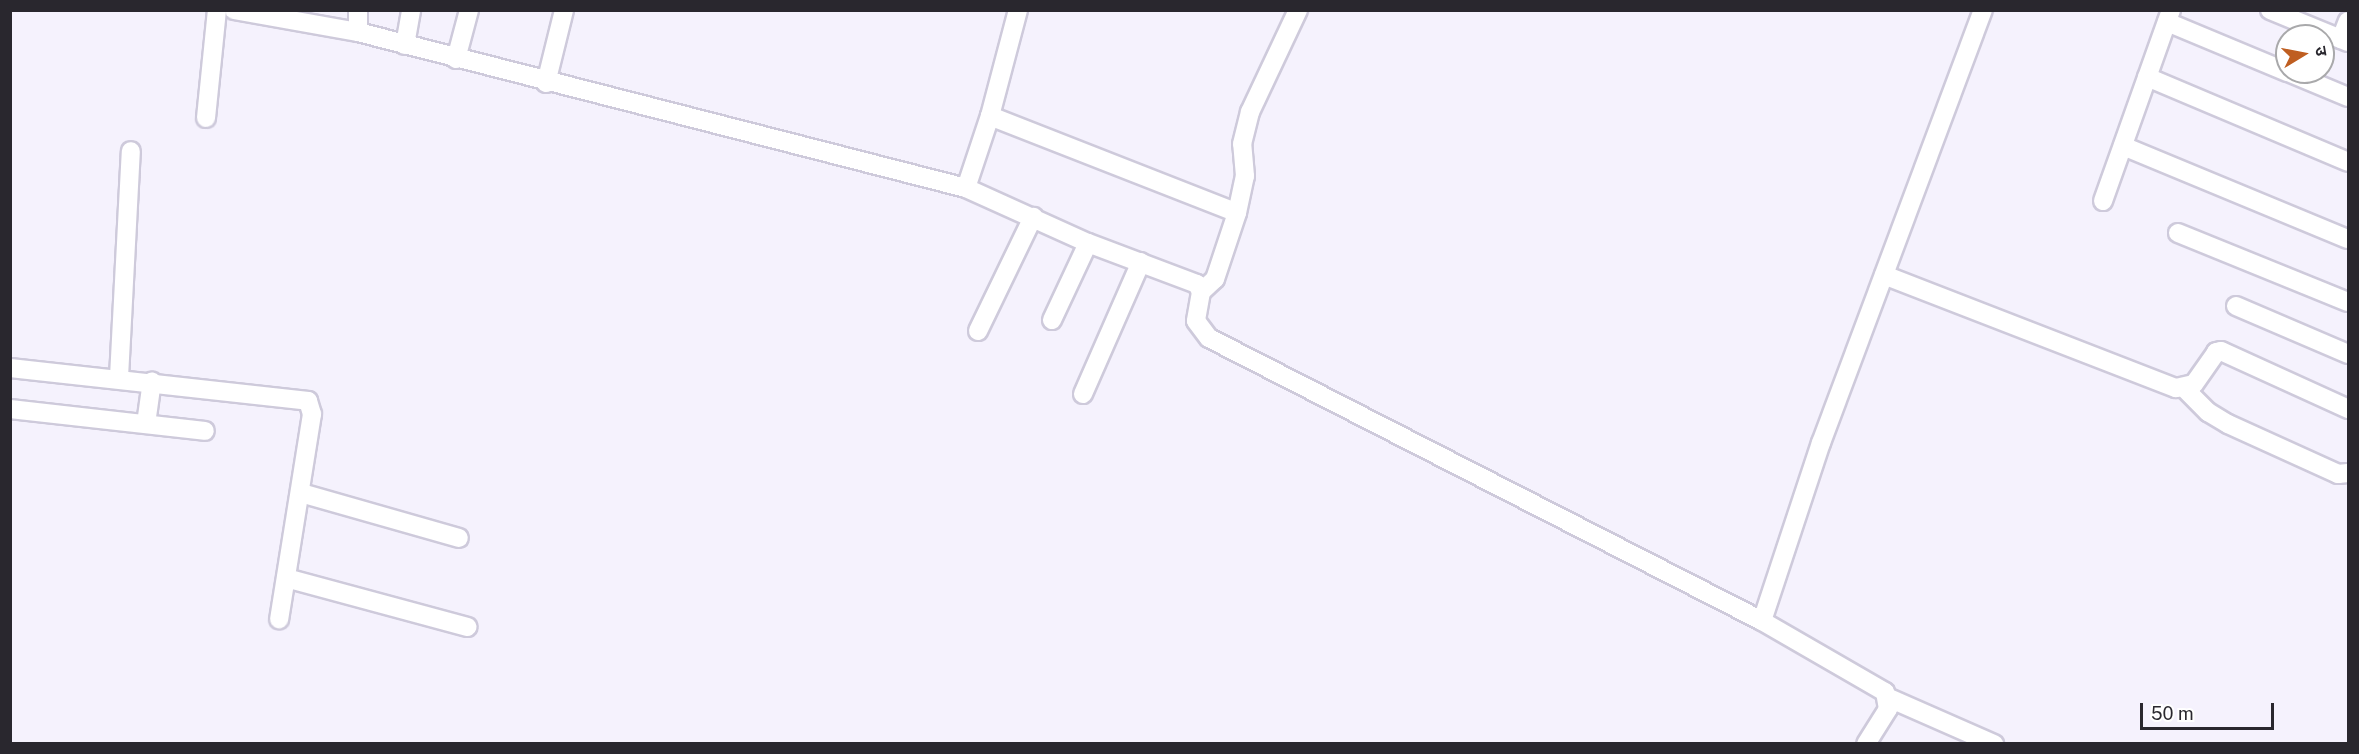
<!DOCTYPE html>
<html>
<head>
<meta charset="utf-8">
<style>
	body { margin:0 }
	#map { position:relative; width:2359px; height:754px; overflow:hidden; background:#f5f2fd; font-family:"Public Sans","Noto Sans Devanagari",sans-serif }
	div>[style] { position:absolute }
	.roads { filter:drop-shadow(2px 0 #cecadb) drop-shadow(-2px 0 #cecadb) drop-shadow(0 2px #cecadb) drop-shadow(0 -2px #cecadb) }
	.minor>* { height:18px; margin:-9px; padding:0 9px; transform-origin:9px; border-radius:9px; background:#fff }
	span { translate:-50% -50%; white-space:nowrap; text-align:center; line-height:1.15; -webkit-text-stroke:5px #fff; paint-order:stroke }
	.frame { position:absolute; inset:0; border:12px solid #29272e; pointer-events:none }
	.north { position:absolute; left:2275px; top:24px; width:60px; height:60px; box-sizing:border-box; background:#fff; border:2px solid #a9a9ab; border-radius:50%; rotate:80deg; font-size:16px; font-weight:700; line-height:24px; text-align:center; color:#29272e }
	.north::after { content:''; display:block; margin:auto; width:21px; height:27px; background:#bf5e21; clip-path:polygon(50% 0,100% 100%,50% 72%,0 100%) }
	.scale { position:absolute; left:2140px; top:703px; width:134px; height:27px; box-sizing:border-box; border:3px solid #29272e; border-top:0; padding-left:8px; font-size:18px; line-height:21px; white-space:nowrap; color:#29272e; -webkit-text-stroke:4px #fff; paint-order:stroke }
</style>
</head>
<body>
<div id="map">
	<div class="roads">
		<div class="minor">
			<i style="left:234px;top:10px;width:126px;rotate:10.1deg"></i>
			<i style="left:358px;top:32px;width:628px;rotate:14.39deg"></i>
			<i style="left:966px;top:188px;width:134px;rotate:24.3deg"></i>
			<i style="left:1088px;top:243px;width:116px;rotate:20.6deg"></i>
			<i style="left:1197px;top:284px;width:9px;rotate:63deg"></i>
			<i style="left:1201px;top:292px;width:29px;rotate:100deg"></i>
			<i style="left:1196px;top:321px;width:21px;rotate:53deg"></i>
			<i style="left:1209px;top:338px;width:621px;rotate:27.1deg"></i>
			<i style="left:1762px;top:621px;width:142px;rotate:30deg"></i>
			<i style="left:1885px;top:692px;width:17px;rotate:80deg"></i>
			<i style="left:1888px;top:709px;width:41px;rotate:122.2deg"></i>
			<i style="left:358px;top:10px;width:22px;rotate:90deg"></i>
			<i style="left:2270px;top:10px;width:84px;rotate:22.3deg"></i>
			<i style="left:2167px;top:22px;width:130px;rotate:22.6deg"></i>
			<i style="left:2341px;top:39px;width:19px;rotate:-69deg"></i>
			<i style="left:405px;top:45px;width:36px;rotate:-80deg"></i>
			<i style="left:456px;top:59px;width:51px;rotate:-75.1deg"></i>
			<i style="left:2288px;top:72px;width:65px;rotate:22.6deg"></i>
			<i style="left:2147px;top:77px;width:218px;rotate:22.9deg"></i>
			<i style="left:546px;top:83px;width:75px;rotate:-76.1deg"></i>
			<i style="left:990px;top:116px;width:265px;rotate:21.4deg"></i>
			<i style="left:206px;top:118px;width:109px;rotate:-84.2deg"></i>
			<i style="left:2123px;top:146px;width:243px;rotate:22.5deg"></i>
			<i style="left:966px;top:188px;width:76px;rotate:-71.6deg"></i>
			<i style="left:990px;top:116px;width:110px;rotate:-75.2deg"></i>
			<i style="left:2103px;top:201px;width:203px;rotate:-70.4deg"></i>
			<i style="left:2178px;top:233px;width:183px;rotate:22.1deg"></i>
			<i style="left:1884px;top:275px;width:313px;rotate:21.2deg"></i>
			<i style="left:2176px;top:388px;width:18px;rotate:-13deg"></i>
			<i style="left:2194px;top:384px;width:39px;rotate:-55deg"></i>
			<i style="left:2216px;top:352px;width:5px;rotate:-11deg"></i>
			<i style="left:2221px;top:351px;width:140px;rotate:24.5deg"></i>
			<i style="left:1201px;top:292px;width:19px;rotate:-43deg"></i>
			<i style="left:1215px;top:279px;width:70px;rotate:-71.6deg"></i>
			<i style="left:1237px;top:213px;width:38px;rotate:-78deg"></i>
			<i style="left:1245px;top:176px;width:32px;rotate:-95deg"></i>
			<i style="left:1242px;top:144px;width:33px;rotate:-76deg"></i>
			<i style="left:1250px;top:112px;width:113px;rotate:-64.8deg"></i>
			<i style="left:2236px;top:306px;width:122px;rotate:23.2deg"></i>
			<i style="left:1052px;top:320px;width:85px;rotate:-64.9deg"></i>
			<i style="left:978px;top:331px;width:127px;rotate:-64.2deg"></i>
			<i style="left:10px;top:368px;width:300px;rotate:6.3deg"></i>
			<i style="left:308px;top:401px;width:14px;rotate:73deg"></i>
			<i style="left:312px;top:414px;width:208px;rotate:99.1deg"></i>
			<i style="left:119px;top:377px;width:226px;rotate:-87deg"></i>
			<i style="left:2184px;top:388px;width:34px;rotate:45deg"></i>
			<i style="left:2208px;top:412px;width:23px;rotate:31deg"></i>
			<i style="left:2228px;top:424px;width:121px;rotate:24.4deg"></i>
			<i style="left:2338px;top:474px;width:10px;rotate:-6deg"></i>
			<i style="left:1083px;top:394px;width:144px;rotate:-66.3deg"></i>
			<i style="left:10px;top:409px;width:196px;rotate:6.4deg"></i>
			<i style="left:146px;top:424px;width:43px;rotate:-82.1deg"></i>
			<i style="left:301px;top:493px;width:164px;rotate:15.9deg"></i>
			<i style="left:286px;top:578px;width:188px;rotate:15.1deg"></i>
			<i style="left:1762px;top:621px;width:188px;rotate:-71.7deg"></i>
			<i style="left:1821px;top:443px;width:462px;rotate:-69.5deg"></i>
			<i style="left:1889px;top:698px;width:115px;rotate:23.7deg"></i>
		</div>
	</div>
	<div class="frame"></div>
	<div class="north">उ</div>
	<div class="scale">50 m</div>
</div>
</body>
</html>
